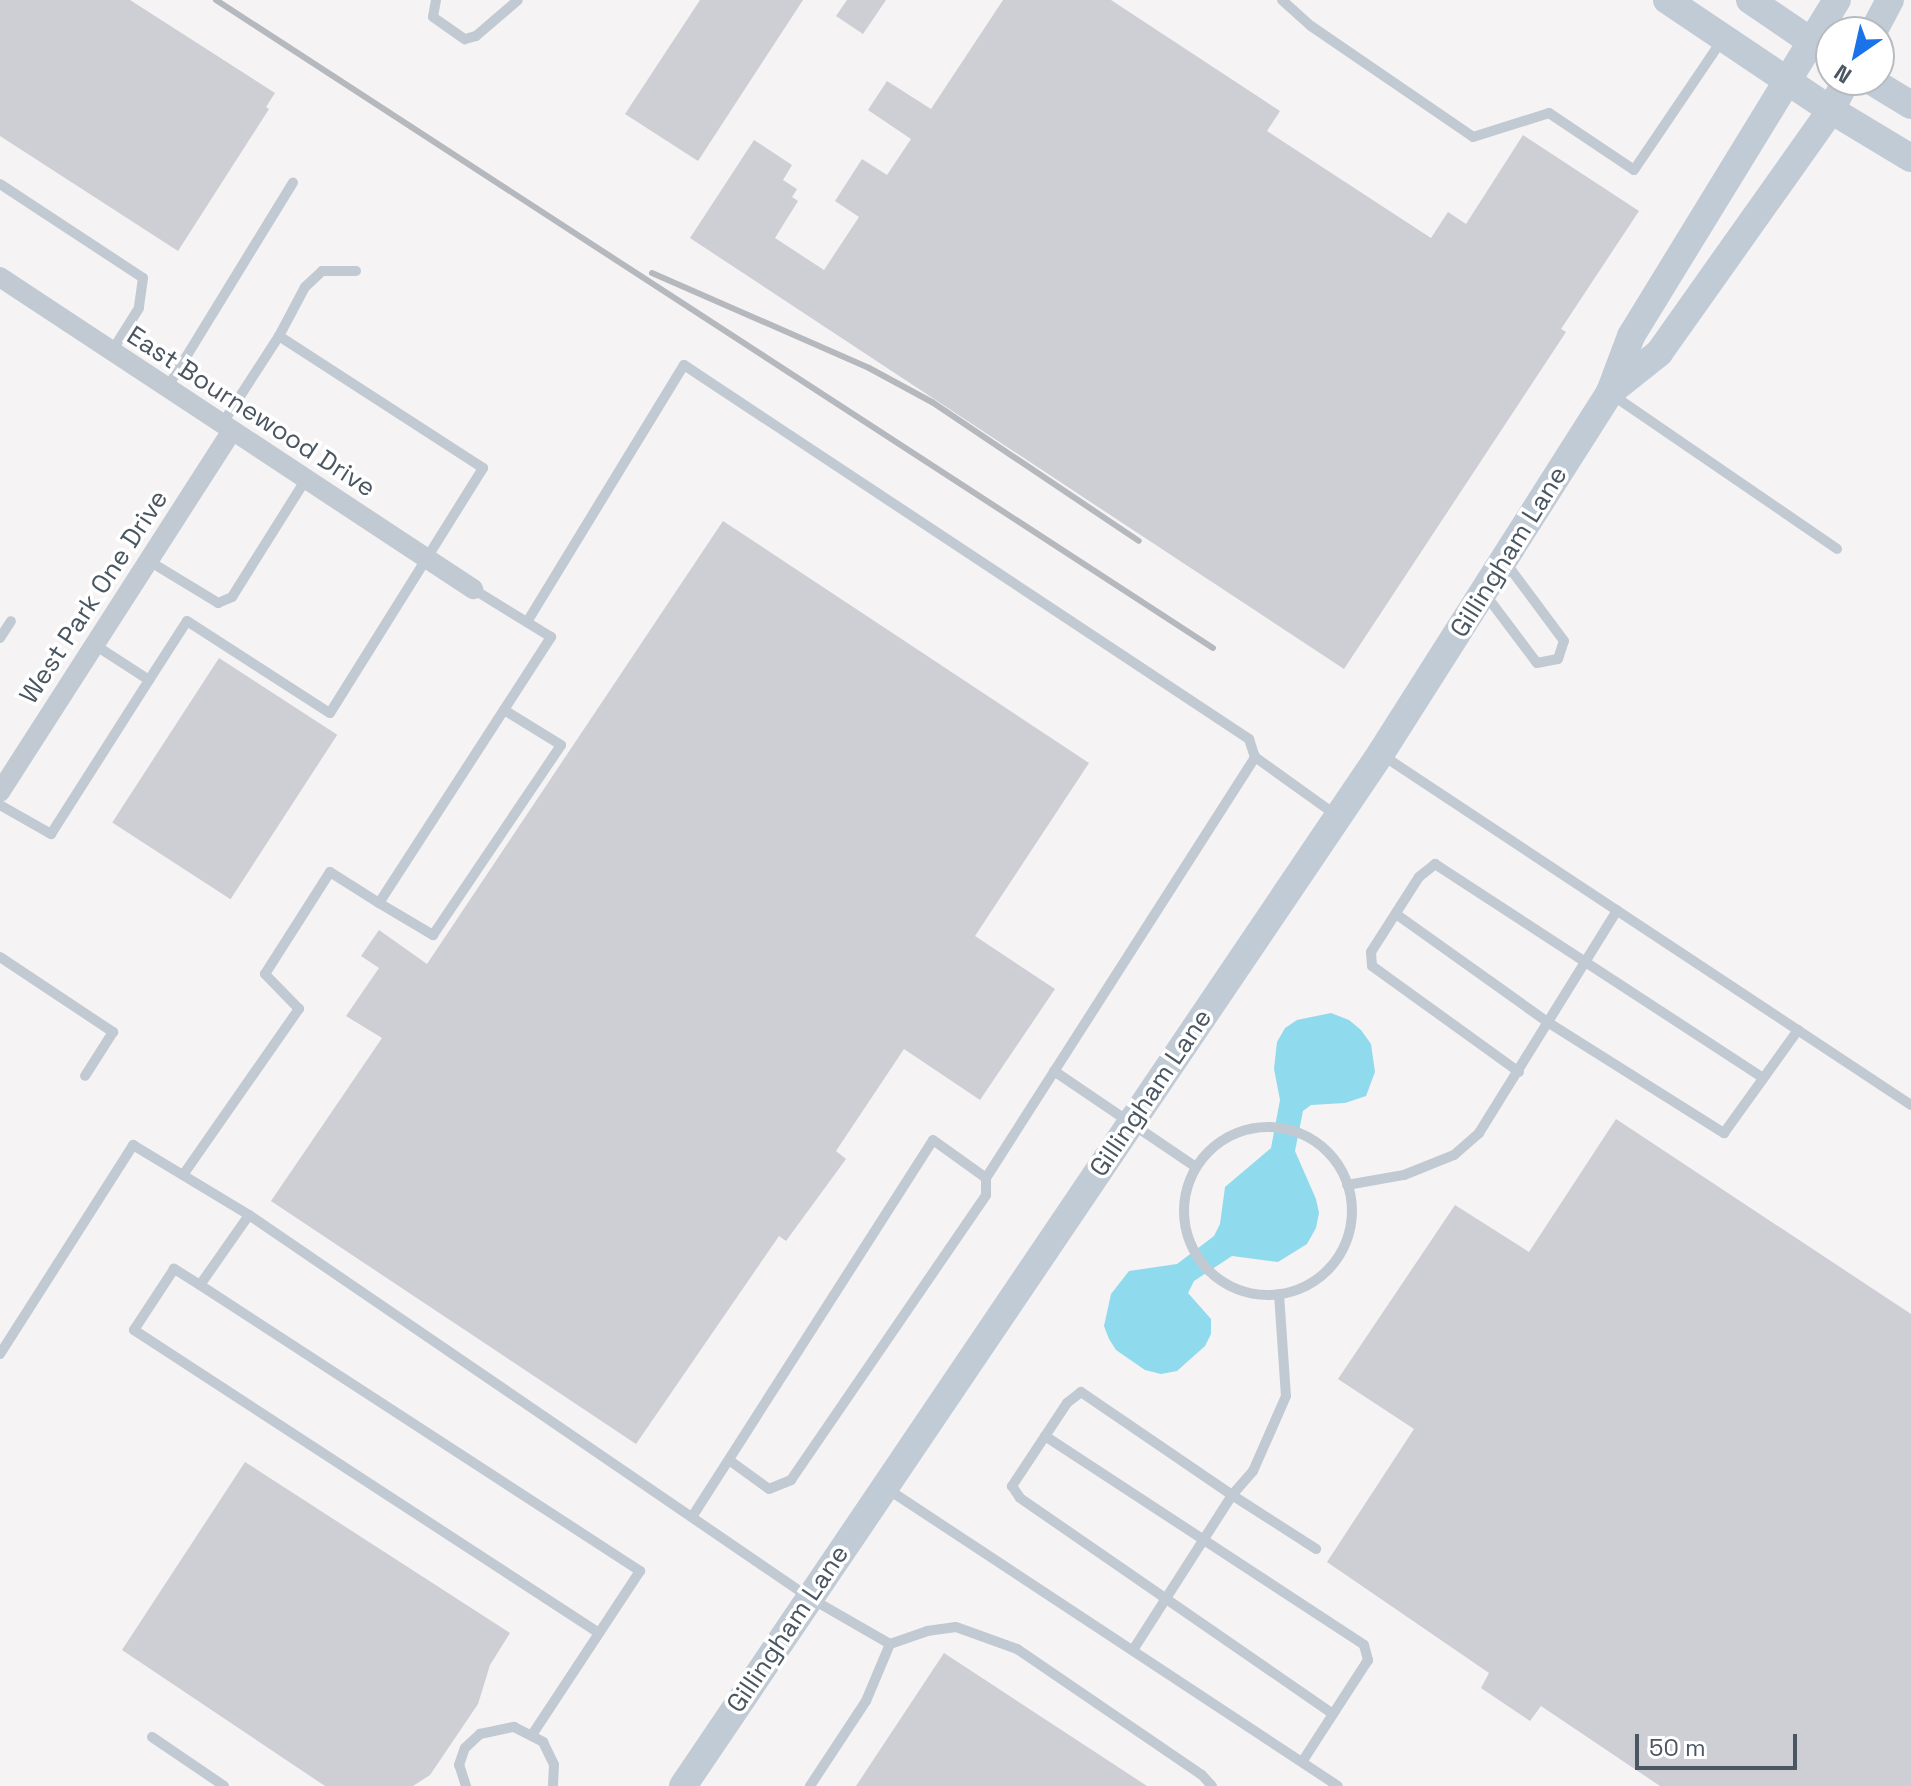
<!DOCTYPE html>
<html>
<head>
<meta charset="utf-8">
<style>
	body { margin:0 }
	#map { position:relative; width:1911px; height:1786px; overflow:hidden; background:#f5f3f3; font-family:"Space Grotesk",sans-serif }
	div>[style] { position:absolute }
	.water>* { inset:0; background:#90daee }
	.building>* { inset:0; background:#cdcfd5; transform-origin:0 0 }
	.lane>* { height:10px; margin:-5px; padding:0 5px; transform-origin:5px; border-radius:5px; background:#c1cad2 }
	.lane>.ring { margin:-5px; padding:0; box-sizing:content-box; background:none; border:10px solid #c1cad2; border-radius:50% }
	.street>* { height:20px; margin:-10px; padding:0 10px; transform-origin:10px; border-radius:10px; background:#c1cad2 }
	.secondary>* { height:28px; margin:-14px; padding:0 14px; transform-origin:14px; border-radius:14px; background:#c1cbd6 }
	.rail>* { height:6px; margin:-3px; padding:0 3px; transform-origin:3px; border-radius:3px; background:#b5b8bd }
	span { translate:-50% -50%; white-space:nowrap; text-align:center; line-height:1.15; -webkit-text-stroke:7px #fff; paint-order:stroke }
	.street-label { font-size:26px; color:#4a5661 }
	.north { position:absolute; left:1815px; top:16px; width:80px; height:80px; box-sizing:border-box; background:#fff; border:2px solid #b7bbc0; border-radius:50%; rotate:214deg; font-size:22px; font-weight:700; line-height:32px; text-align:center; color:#4a5661 }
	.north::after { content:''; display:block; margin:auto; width:28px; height:36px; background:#1a73e8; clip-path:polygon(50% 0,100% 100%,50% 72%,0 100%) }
	.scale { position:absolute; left:1635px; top:1734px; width:162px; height:36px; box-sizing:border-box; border:4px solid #4a5661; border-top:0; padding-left:10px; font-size:24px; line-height:28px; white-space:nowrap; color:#4a5661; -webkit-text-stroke:6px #fff; paint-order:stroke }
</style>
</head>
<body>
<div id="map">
	<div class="water">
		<i style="clip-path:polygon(1331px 1013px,1349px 1020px,1361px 1030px,1371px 1044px,1375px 1072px,1366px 1096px,1345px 1103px,1311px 1105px,1303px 1111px,1295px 1151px,1316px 1199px,1319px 1213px,1316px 1228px,1307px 1244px,1278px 1262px,1232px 1256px,1194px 1281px,1188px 1293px,1211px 1319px,1211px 1334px,1205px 1346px,1177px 1371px,1161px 1374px,1145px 1370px,1116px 1350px,1109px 1339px,1104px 1326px,1111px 1294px,1129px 1271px,1177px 1264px,1214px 1236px,1220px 1224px,1225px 1187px,1271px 1148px,1280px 1100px,1274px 1069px,1277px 1042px,1285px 1028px,1297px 1020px)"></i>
	</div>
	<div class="building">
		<i style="clip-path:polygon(0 0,130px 0,275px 93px,266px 107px,269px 109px,178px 251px,0 136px)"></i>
		<i style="clip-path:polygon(700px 0,803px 0,698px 161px,625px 114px)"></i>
		<i style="clip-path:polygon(847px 0,886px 0,863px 34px,836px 16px)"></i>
		<i style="clip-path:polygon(1003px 0,1111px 0,1280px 111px,1267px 131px,1431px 238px,1448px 212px,1466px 224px,1523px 135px,1639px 211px,1561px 329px,1566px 332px,1344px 669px,690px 238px,754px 140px,792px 165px,783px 180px,797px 189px,792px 197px,798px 201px,775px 238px,824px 270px,859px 217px,835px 201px,862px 159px,887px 175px,911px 139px,868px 110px,887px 81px,931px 109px)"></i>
		<i style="clip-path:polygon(723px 521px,1089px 763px,975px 936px,1055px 989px,980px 1100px,904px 1049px,836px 1151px,846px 1159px,786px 1241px,779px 1236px,636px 1444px,271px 1201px,382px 1038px,346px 1016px,379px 968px,361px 956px,379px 930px,427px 964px)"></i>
		<i style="left:219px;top:658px;width:141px;height:196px;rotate:33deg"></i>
		<i style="clip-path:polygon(1616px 1119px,1911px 1314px,1911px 1786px,1660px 1786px,1541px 1706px,1530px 1721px,1481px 1688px,1489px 1673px,1327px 1562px,1414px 1429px,1338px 1379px,1455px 1205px,1529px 1252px)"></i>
		<i style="clip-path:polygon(245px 1462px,510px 1633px,490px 1665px,478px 1704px,430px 1775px,413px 1786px,325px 1786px,122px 1650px)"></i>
		<i style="clip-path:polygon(944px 1653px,1147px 1786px,856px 1786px)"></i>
	</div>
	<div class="lane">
		<i style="left:436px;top:0;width:17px;rotate:100deg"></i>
		<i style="left:433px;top:17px;width:39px;rotate:35deg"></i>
		<i style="left:465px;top:39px;width:11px;rotate:-15deg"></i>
		<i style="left:476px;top:36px;width:55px;rotate:-40.6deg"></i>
		<i style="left:1282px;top:0;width:39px;rotate:42deg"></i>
		<i style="left:1311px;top:26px;width:196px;rotate:34.4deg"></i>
		<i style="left:1473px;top:137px;width:80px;rotate:-17.5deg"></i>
		<i style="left:1549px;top:113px;width:102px;rotate:33.8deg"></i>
		<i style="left:1634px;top:170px;width:157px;rotate:-55.9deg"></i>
		<i style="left:0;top:184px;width:171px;rotate:33.3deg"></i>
		<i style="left:143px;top:278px;width:30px;rotate:98deg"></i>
		<i style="left:139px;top:308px;width:51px;rotate:122.1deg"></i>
		<i style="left:279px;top:336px;width:55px;rotate:-62deg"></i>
		<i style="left:305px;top:287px;width:23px;rotate:-43deg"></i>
		<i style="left:322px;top:271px;width:34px"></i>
		<i style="left:167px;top:388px;width:241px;rotate:-58.5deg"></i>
		<i style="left:1611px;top:394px;width:274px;rotate:34.4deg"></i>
		<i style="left:149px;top:561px;width:81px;rotate:31.3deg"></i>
		<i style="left:218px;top:603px;width:15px;rotate:-23deg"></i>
		<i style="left:232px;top:597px;width:139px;rotate:-57.9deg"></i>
		<i style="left:1485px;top:594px;width:86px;rotate:53deg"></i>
		<i style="left:1537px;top:663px;width:21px;rotate:-11deg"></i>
		<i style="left:1558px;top:659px;width:19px;rotate:-72deg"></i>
		<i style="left:1564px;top:641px;width:97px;rotate:-126.6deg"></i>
		<i style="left:527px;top:622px;width:301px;rotate:-58.6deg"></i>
		<i style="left:684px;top:365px;width:678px;rotate:33.5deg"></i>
		<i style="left:1249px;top:739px;width:19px;rotate:72deg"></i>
		<i style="left:1255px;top:757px;width:100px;rotate:35.6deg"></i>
		<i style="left:0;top:638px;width:20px;rotate:-57deg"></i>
		<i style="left:149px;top:680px;width:70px;rotate:-57.2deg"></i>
		<i style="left:187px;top:621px;width:170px;rotate:32.8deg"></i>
		<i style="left:330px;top:713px;width:289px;rotate:-58deg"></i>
		<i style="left:483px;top:468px;width:243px;rotate:-147.1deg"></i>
		<i style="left:279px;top:336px;width:105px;rotate:122.9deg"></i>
		<i style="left:1382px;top:755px;width:634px;rotate:33.49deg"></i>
		<i style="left:0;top:805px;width:59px;rotate:29.6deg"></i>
		<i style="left:51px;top:834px;width:183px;rotate:-57.5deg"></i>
		<i style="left:149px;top:680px;width:64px;rotate:-147.1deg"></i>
		<i style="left:379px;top:903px;width:63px;rotate:30.7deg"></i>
		<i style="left:433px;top:935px;width:229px;rotate:-56deg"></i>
		<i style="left:561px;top:745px;width:67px;rotate:-148.4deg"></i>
		<i style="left:1396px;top:914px;width:188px;rotate:35.5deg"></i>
		<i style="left:1549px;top:1023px;width:207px;rotate:32.2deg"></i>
		<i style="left:1724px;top:1133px;width:127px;rotate:-54.3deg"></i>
		<i style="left:0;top:957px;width:136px;rotate:33.6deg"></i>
		<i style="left:113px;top:1032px;width:52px;rotate:122.5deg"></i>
		<i style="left:1054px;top:1071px;width:171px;rotate:34.1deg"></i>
		<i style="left:1519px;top:1072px;width:181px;rotate:-144.2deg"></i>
		<i style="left:1372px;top:966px;width:14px;rotate:-94deg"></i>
		<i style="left:1371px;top:952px;width:89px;rotate:-57.4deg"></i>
		<i style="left:1419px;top:877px;width:21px;rotate:-39deg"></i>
		<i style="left:1435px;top:864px;width:392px;rotate:33.1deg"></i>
		<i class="ring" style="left:1184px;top:1127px;width:158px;height:158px"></i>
		<i style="left:183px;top:1175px;width:203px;rotate:-55.1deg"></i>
		<i style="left:299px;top:1009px;width:49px;rotate:-134.2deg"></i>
		<i style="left:265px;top:974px;width:121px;rotate:-57.5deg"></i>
		<i style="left:330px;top:872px;width:58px;rotate:32.3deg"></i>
		<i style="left:379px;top:903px;width:317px;rotate:-57.1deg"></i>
		<i style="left:551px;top:637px;width:92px;rotate:-148.4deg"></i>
		<i style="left:1347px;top:1185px;width:58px;rotate:-10deg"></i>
		<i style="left:1404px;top:1175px;width:54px;rotate:-21.8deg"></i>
		<i style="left:1454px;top:1155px;width:33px;rotate:-41deg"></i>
		<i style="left:1479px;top:1133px;width:262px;rotate:-58.2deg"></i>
		<i style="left:249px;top:1215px;width:679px;rotate:34.32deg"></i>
		<i style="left:810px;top:1598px;width:92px;rotate:29.9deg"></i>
		<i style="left:890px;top:1644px;width:39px;rotate:-19deg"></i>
		<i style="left:927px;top:1631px;width:29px;rotate:-8deg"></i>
		<i style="left:956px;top:1627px;width:65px;rotate:19.8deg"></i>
		<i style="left:1017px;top:1649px;width:224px;rotate:34.3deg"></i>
		<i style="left:1202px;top:1775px;width:15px;rotate:48deg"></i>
		<i style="left:200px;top:1285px;width:31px;rotate:-148deg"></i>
		<i style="left:174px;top:1269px;width:73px;rotate:123.3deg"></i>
		<i style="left:134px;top:1330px;width:555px;rotate:33.09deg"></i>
		<i style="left:1279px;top:1294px;width:102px;rotate:86.1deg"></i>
		<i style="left:1286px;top:1396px;width:82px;rotate:113.7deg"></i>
		<i style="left:1253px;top:1471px;width:32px;rotate:131deg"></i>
		<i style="left:1232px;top:1495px;width:183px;rotate:-145.7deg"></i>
		<i style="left:1081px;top:1392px;width:18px;rotate:142deg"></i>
		<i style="left:1067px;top:1403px;width:100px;rotate:123.5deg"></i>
		<i style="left:1012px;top:1486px;width:14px;rotate:56deg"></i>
		<i style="left:1020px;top:1498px;width:380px;rotate:34.6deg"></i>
		<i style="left:0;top:1354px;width:248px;rotate:-57.5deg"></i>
		<i style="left:133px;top:1145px;width:135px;rotate:31.1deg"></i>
		<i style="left:249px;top:1215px;width:85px;rotate:125deg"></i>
		<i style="left:200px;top:1285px;width:525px;rotate:33.02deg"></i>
		<i style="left:640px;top:1571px;width:196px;rotate:123.4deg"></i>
		<i style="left:1045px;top:1436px;width:381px;rotate:33.2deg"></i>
		<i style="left:1364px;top:1645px;width:16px;rotate:75deg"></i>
		<i style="left:1368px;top:1660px;width:121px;rotate:122.9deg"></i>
		<i style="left:729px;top:1460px;width:49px;rotate:35.9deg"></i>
		<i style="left:769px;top:1489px;width:24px;rotate:-22deg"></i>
		<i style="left:791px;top:1480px;width:345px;rotate:-55.6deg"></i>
		<i style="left:986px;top:1195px;width:17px;rotate:-90deg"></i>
		<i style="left:886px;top:1488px;width:541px;rotate:33.4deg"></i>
		<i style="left:692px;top:1517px;width:447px;rotate:-57.4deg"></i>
		<i style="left:933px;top:1140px;width:65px;rotate:35.6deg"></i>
		<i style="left:986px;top:1178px;width:500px;rotate:-57.4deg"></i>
		<i style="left:1133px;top:1650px;width:184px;rotate:-57.4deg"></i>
		<i style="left:1232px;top:1495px;width:100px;rotate:32.7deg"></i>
		<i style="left:152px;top:1737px;width:87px;rotate:34.2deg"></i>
		<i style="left:466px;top:1786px;width:22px;rotate:-108deg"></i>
		<i style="left:459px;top:1765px;width:18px;rotate:-71deg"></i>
		<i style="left:465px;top:1748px;width:21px;rotate:-43deg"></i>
		<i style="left:480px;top:1734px;width:35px;rotate:-12deg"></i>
		<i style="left:514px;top:1727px;width:33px;rotate:27deg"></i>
		<i style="left:543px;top:1742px;width:25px;rotate:64deg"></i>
		<i style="left:554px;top:1765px;width:21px;rotate:93deg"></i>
		<i style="left:810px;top:1786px;width:102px;rotate:-56.6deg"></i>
		<i style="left:866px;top:1701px;width:62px;rotate:-67.2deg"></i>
	</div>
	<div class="street">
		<i style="left:0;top:277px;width:567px;rotate:33.41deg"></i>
		<i style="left:0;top:792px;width:429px;rotate:-57.3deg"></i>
	</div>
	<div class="secondary">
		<i style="left:1667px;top:0;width:197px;rotate:33.9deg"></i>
		<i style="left:1831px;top:110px;width:93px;rotate:31deg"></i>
		<i style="left:1750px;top:0;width:98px;rotate:34.2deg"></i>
		<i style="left:1873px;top:32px;width:36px;rotate:-62deg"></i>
		<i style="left:1870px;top:80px;width:48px;rotate:31.4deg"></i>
		<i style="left:1610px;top:392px;width:63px;rotate:-38.5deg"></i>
		<i style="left:1659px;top:353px;width:298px;rotate:-54.7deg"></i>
		<i style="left:1831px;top:110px;width:34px;rotate:-63deg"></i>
		<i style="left:683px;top:1786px;width:1247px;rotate:-55.95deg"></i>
		<i style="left:1381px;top:753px;width:428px;rotate:-57.6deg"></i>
		<i style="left:1610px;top:392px;width:60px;rotate:-69.4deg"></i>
		<i style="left:1631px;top:336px;width:394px;rotate:-58.5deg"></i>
	</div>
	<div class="rail">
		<i style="left:216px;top:0;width:1189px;rotate:33.02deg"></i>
		<i style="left:652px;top:273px;width:237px;rotate:23.6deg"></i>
		<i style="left:869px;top:368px;width:72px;rotate:28.4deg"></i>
		<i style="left:932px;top:402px;width:249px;rotate:33.9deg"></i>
	</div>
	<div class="street-label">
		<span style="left:251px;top:412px;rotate:33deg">East Bournewood Drive</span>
		<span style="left:1509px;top:552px;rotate:-58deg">Gillingham Lane</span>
		<span style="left:94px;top:597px;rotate:-57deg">West Park One Drive</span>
		<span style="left:1151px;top:1093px;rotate:-56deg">Gillingham Lane</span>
		<span style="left:788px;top:1629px;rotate:-56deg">Gillingham Lane</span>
	</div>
	<div class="north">N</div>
	<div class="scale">50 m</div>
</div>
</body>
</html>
